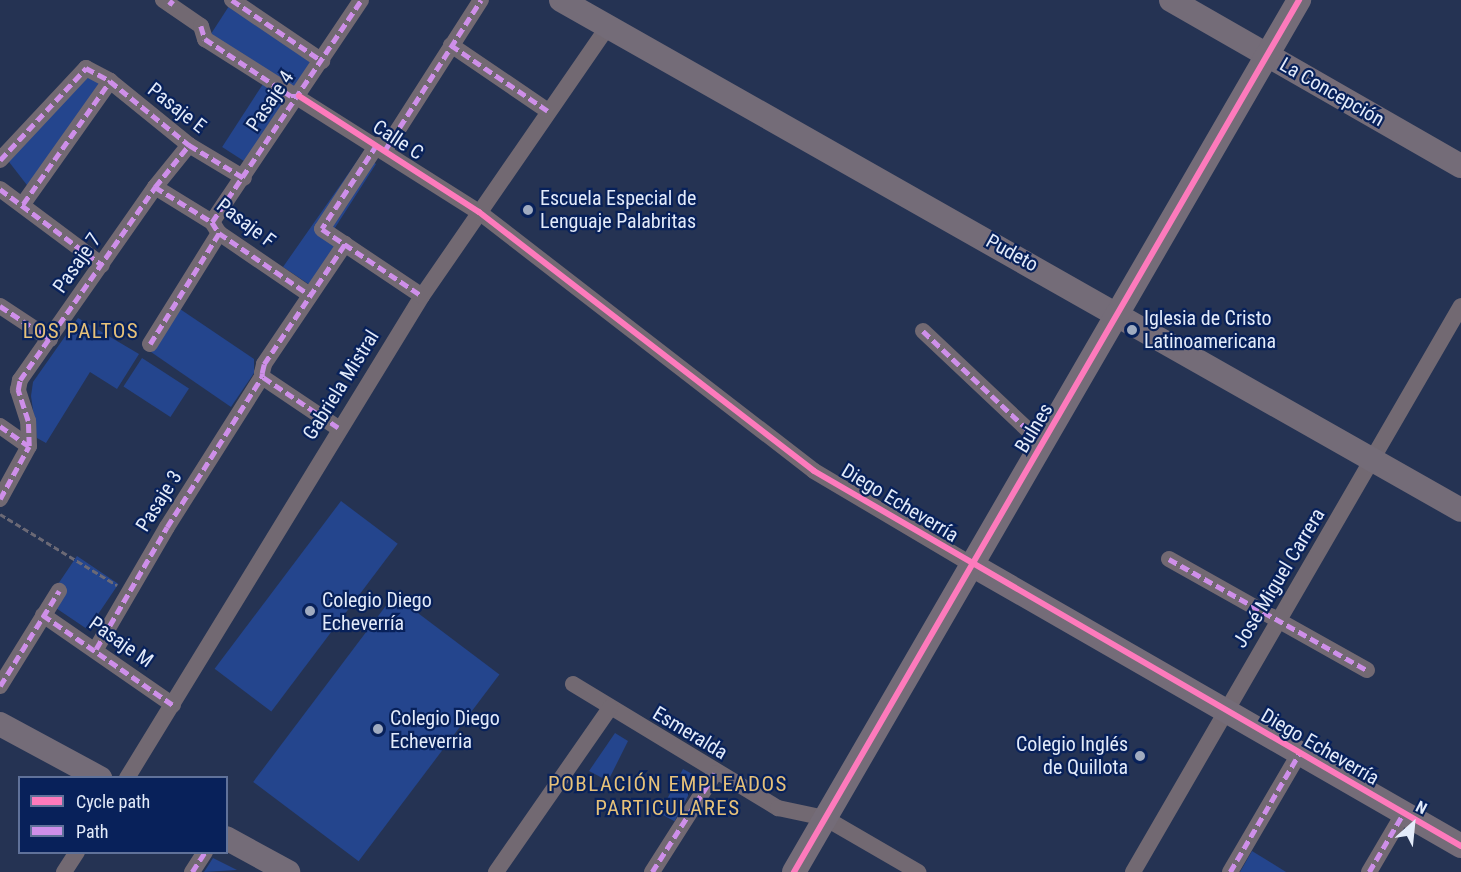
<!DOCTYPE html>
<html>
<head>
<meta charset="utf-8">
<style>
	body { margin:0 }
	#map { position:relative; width:1461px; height:872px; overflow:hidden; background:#253353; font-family:"Roboto Condensed",sans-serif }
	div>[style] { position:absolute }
	.green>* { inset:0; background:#24458d; transform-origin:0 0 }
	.path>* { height:3px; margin-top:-1.5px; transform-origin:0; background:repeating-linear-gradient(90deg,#6b6975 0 6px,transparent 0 9px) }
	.street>* { height:16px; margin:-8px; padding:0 8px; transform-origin:8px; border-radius:8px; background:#726972 }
	.secondary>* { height:24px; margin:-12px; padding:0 12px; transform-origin:12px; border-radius:12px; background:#746c78 }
	.quiet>* { height:4.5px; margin-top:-2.25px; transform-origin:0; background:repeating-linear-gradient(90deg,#ce8fe9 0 9px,transparent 0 13.5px) }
	.cycleway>* { height:6px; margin:-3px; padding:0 3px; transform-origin:3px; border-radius:3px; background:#fd7abc }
	.dots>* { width:16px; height:16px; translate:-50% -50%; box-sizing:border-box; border:3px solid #08215a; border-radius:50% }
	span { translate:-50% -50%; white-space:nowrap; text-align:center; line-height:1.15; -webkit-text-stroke:4.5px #08215a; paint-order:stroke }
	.street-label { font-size:20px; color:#e3ebfa }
	.poi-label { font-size:20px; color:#e3ebfa }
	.left { translate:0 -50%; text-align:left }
	.right { translate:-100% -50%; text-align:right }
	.neighbourhood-label { font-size:21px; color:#e6c179; letter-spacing:1.5px }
	.legend { position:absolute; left:18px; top:776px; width:210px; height:78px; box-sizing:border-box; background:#08215a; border:2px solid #60729a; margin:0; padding:8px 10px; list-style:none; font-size:18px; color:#e3ebfa }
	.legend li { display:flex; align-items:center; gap:12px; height:30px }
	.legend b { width:30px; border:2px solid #60729a }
	.north { position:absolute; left:1383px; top:794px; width:60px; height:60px; -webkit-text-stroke:4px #08215a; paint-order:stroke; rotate:27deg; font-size:16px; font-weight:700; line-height:24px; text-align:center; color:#e3ebfa }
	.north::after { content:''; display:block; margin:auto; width:21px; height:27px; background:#e3ebfa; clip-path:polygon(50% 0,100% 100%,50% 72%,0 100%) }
</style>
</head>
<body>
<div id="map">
	<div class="green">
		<i style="left:231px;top:3px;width:104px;height:41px;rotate:33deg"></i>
		<i style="clip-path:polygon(85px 71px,105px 82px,30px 189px,6px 158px)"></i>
		<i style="left:263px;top:84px;width:30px;height:75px;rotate:33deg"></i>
		<i style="clip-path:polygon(362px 154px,376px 164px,329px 237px,337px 244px,310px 285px,283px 267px)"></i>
		<i style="clip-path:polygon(180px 309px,254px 359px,254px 373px,231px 407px,151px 352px)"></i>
		<i style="clip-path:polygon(78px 318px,139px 354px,117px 389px,90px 372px,46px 443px,37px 438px,31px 396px,33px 382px)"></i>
		<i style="left:142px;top:358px;width:56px;height:34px;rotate:33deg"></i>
		<i style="left:341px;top:501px;width:71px;height:210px;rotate:37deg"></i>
		<i style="left:77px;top:556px;width:50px;height:55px;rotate:34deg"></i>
		<i style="left:394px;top:595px;width:132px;height:234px;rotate:37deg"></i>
		<i style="clip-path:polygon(615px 733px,628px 741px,608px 781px,589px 771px)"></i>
		<i style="left:683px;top:769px;width:17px;height:50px;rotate:28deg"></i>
		<i style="clip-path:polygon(1252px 851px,1286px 872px,1240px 872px)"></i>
		<i style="clip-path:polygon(213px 858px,237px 870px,204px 872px)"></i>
	</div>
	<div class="path">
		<i style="left:0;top:514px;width:137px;rotate:31.3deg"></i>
	</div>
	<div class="street">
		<i style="left:163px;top:0;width:46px;rotate:34.4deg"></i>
		<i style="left:201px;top:26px;width:14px;rotate:73deg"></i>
		<i style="left:205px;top:39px;width:324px;rotate:32.3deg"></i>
		<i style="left:479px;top:212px;width:423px;rotate:37.7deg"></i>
		<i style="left:814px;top:471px;width:184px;rotate:30.7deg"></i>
		<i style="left:232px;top:0;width:109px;rotate:34.1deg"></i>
		<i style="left:451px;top:45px;width:117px;rotate:34.2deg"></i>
		<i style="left:377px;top:145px;width:100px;rotate:123.2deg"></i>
		<i style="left:322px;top:229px;width:120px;rotate:33.8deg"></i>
		<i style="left:385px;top:150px;width:178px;rotate:-57.4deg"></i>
		<i style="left:0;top:160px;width:126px;rotate:-46.9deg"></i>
		<i style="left:86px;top:68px;width:27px;rotate:28deg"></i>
		<i style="left:110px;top:81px;width:102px;rotate:39deg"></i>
		<i style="left:189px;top:145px;width:64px;rotate:31deg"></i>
		<i style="left:155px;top:187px;width:67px;rotate:31.6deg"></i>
		<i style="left:212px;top:222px;width:13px;rotate:58deg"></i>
		<i style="left:219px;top:233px;width:110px;rotate:34.3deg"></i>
		<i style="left:0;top:189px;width:127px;rotate:36.7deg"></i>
		<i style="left:23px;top:204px;width:151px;rotate:-54.7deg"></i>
		<i style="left:212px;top:222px;width:267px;rotate:-56.1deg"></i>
		<i style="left:0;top:306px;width:60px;rotate:33.4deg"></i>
		<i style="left:923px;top:331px;width:165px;rotate:43.3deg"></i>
		<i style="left:150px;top:344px;width:131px;rotate:-58.1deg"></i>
		<i style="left:0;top:426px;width:35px;rotate:35deg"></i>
		<i style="left:338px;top:428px;width:92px;rotate:-146.1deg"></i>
		<i style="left:262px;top:377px;width:4px;rotate:-90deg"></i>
		<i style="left:262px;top:373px;width:9px;rotate:-77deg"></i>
		<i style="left:264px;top:364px;width:145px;rotate:-56deg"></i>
		<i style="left:29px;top:446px;width:25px;rotate:-92deg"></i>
		<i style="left:28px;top:421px;width:33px;rotate:-108deg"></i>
		<i style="left:18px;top:390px;width:10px;rotate:-79deg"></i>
		<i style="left:20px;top:380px;width:236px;rotate:-55deg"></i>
		<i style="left:155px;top:187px;width:54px;rotate:-51deg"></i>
		<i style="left:0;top:499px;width:60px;rotate:-61.3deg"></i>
		<i style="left:1169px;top:559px;width:227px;rotate:29.3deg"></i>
		<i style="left:43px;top:615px;width:158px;rotate:34.7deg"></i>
		<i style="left:96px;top:649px;width:141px;rotate:-59.8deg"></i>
		<i style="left:167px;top:527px;width:178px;rotate:-57.7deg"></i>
		<i style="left:573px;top:684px;width:240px;rotate:31.2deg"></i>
		<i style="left:778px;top:808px;width:48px;rotate:12deg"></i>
		<i style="left:825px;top:818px;width:108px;rotate:30.1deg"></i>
		<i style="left:0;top:686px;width:112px;rotate:-58.2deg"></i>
		<i style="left:127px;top:778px;width:565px;rotate:-58.53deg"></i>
		<i style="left:422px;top:296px;width:328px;rotate:-55.4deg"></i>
		<i style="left:64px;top:872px;width:24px;rotate:-57deg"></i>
		<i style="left:192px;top:872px;width:24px;rotate:-57deg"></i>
		<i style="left:496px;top:872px;width:200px;rotate:-55.2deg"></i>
		<i style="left:652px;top:872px;width:117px;rotate:-57.5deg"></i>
		<i style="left:1133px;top:872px;width:654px;rotate:-59.91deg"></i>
		<i style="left:1230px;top:872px;width:137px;rotate:-59.7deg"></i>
		<i style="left:1369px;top:872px;width:67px;rotate:-59.6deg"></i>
	</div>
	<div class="secondary">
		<i style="left:561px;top:0;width:1034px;rotate:29.54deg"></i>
		<i style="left:1171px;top:0;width:334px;rotate:29.8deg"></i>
		<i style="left:972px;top:565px;width:564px;rotate:29.88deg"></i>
		<i style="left:0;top:724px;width:114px;rotate:28.4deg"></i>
		<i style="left:226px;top:838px;width:71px;rotate:28.7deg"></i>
		<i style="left:794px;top:872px;width:1008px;rotate:-59.92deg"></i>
	</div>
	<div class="quiet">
		<i style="left:232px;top:0;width:109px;rotate:34.1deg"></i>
		<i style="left:169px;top:5px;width:6px;rotate:-51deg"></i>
		<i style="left:201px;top:26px;width:14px;rotate:73deg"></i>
		<i style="left:205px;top:39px;width:103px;rotate:33.5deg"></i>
		<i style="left:291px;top:96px;width:8px"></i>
		<i style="left:451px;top:45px;width:117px;rotate:34.2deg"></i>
		<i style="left:377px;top:145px;width:100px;rotate:123.2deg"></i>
		<i style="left:322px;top:229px;width:120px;rotate:33.8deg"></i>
		<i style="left:385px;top:150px;width:178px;rotate:-57.4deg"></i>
		<i style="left:0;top:160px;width:126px;rotate:-46.9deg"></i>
		<i style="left:86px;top:68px;width:27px;rotate:28deg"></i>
		<i style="left:110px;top:81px;width:102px;rotate:39deg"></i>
		<i style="left:189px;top:145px;width:64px;rotate:31deg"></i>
		<i style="left:155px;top:187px;width:67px;rotate:31.6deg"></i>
		<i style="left:212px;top:222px;width:13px;rotate:58deg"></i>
		<i style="left:219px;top:233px;width:110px;rotate:34.3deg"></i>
		<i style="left:0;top:189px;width:127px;rotate:36.7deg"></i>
		<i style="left:23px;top:204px;width:151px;rotate:-54.7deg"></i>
		<i style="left:212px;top:222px;width:267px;rotate:-56.1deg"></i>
		<i style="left:0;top:306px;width:60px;rotate:33.4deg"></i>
		<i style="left:923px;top:331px;width:165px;rotate:43.3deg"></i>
		<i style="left:150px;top:344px;width:131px;rotate:-58.1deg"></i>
		<i style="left:0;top:426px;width:35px;rotate:35deg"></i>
		<i style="left:338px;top:428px;width:92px;rotate:-146.1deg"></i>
		<i style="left:262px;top:377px;width:4px;rotate:-90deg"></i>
		<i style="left:262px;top:373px;width:9px;rotate:-77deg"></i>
		<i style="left:264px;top:364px;width:145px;rotate:-56deg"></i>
		<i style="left:29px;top:446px;width:25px;rotate:-92deg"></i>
		<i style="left:28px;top:421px;width:33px;rotate:-108deg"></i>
		<i style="left:18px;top:390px;width:10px;rotate:-79deg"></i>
		<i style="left:20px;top:380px;width:236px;rotate:-55deg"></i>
		<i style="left:155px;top:187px;width:54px;rotate:-51deg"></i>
		<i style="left:0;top:499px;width:60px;rotate:-61.3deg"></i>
		<i style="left:1169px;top:559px;width:227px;rotate:29.3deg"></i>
		<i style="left:43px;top:615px;width:158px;rotate:34.7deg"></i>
		<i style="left:96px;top:649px;width:141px;rotate:-59.8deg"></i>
		<i style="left:167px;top:527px;width:178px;rotate:-57.7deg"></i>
		<i style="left:0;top:686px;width:112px;rotate:-58.2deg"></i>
		<i style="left:192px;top:872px;width:24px;rotate:-57deg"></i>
		<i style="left:652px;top:872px;width:117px;rotate:-57.5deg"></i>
		<i style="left:1230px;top:872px;width:137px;rotate:-59.7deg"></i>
		<i style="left:1369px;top:872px;width:67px;rotate:-59.6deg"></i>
	</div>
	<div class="cycleway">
		<i style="left:299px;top:96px;width:214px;rotate:32.8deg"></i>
		<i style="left:479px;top:212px;width:423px;rotate:37.7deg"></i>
		<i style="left:814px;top:471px;width:748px;rotate:30.1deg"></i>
		<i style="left:794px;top:872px;width:1008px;rotate:-59.92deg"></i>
	</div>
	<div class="dots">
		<i style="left:528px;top:210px;background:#a0abc0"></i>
		<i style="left:1132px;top:330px;background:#a0abc0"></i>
		<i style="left:310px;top:611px;background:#a0abc0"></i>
		<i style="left:378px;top:729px;background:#a0abc0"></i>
		<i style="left:1140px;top:756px;background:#a0abc0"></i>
	</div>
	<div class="street-label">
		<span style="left:1332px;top:92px;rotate:30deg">La Concepción</span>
		<span style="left:270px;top:101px;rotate:-56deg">Pasaje 4</span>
		<span style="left:177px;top:108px;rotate:38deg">Pasaje E</span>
		<span style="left:398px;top:140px;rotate:33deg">Calle C</span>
		<span style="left:246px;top:223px;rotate:37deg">Pasaje F</span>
		<span style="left:1012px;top:253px;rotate:29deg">Pudeto</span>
		<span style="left:77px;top:263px;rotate:-55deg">Pasaje 7</span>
		<span style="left:341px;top:385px;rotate:-58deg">Gabriela Mistral</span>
		<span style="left:1034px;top:428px;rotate:-59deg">Bulnes</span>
		<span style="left:159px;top:501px;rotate:-58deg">Pasaje 3</span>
		<span style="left:900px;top:503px;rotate:31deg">Diego Echeverría</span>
		<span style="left:1279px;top:578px;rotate:-59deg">José Miguel Carrera</span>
		<span style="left:121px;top:642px;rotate:35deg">Pasaje M</span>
		<span style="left:690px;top:733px;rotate:31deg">Esmeralda</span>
		<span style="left:1320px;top:747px;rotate:30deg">Diego Echeverría</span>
	</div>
	<div class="poi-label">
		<span class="left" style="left:540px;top:210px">Escuela Especial de<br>Lenguaje Palabritas</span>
		<span class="left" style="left:1144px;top:330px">Iglesia de Cristo<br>Latinoamericana</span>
		<span class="left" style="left:322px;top:612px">Colegio Diego<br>Echeverría</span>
		<span class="left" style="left:390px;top:730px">Colegio Diego<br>Echeverria</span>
		<span class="right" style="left:1128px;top:756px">Colegio Inglés<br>de Quillota</span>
	</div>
	<div class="neighbourhood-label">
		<span style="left:81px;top:331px">LOS PALTOS</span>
		<span style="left:668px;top:796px">POBLACIÓN EMPLEADOS<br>PARTICULARES</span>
	</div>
	<ul class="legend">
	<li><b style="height:8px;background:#fd7abc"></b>Cycle path</li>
	<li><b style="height:8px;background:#ce8fe9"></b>Path</li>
	</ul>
	<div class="north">N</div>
</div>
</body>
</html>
